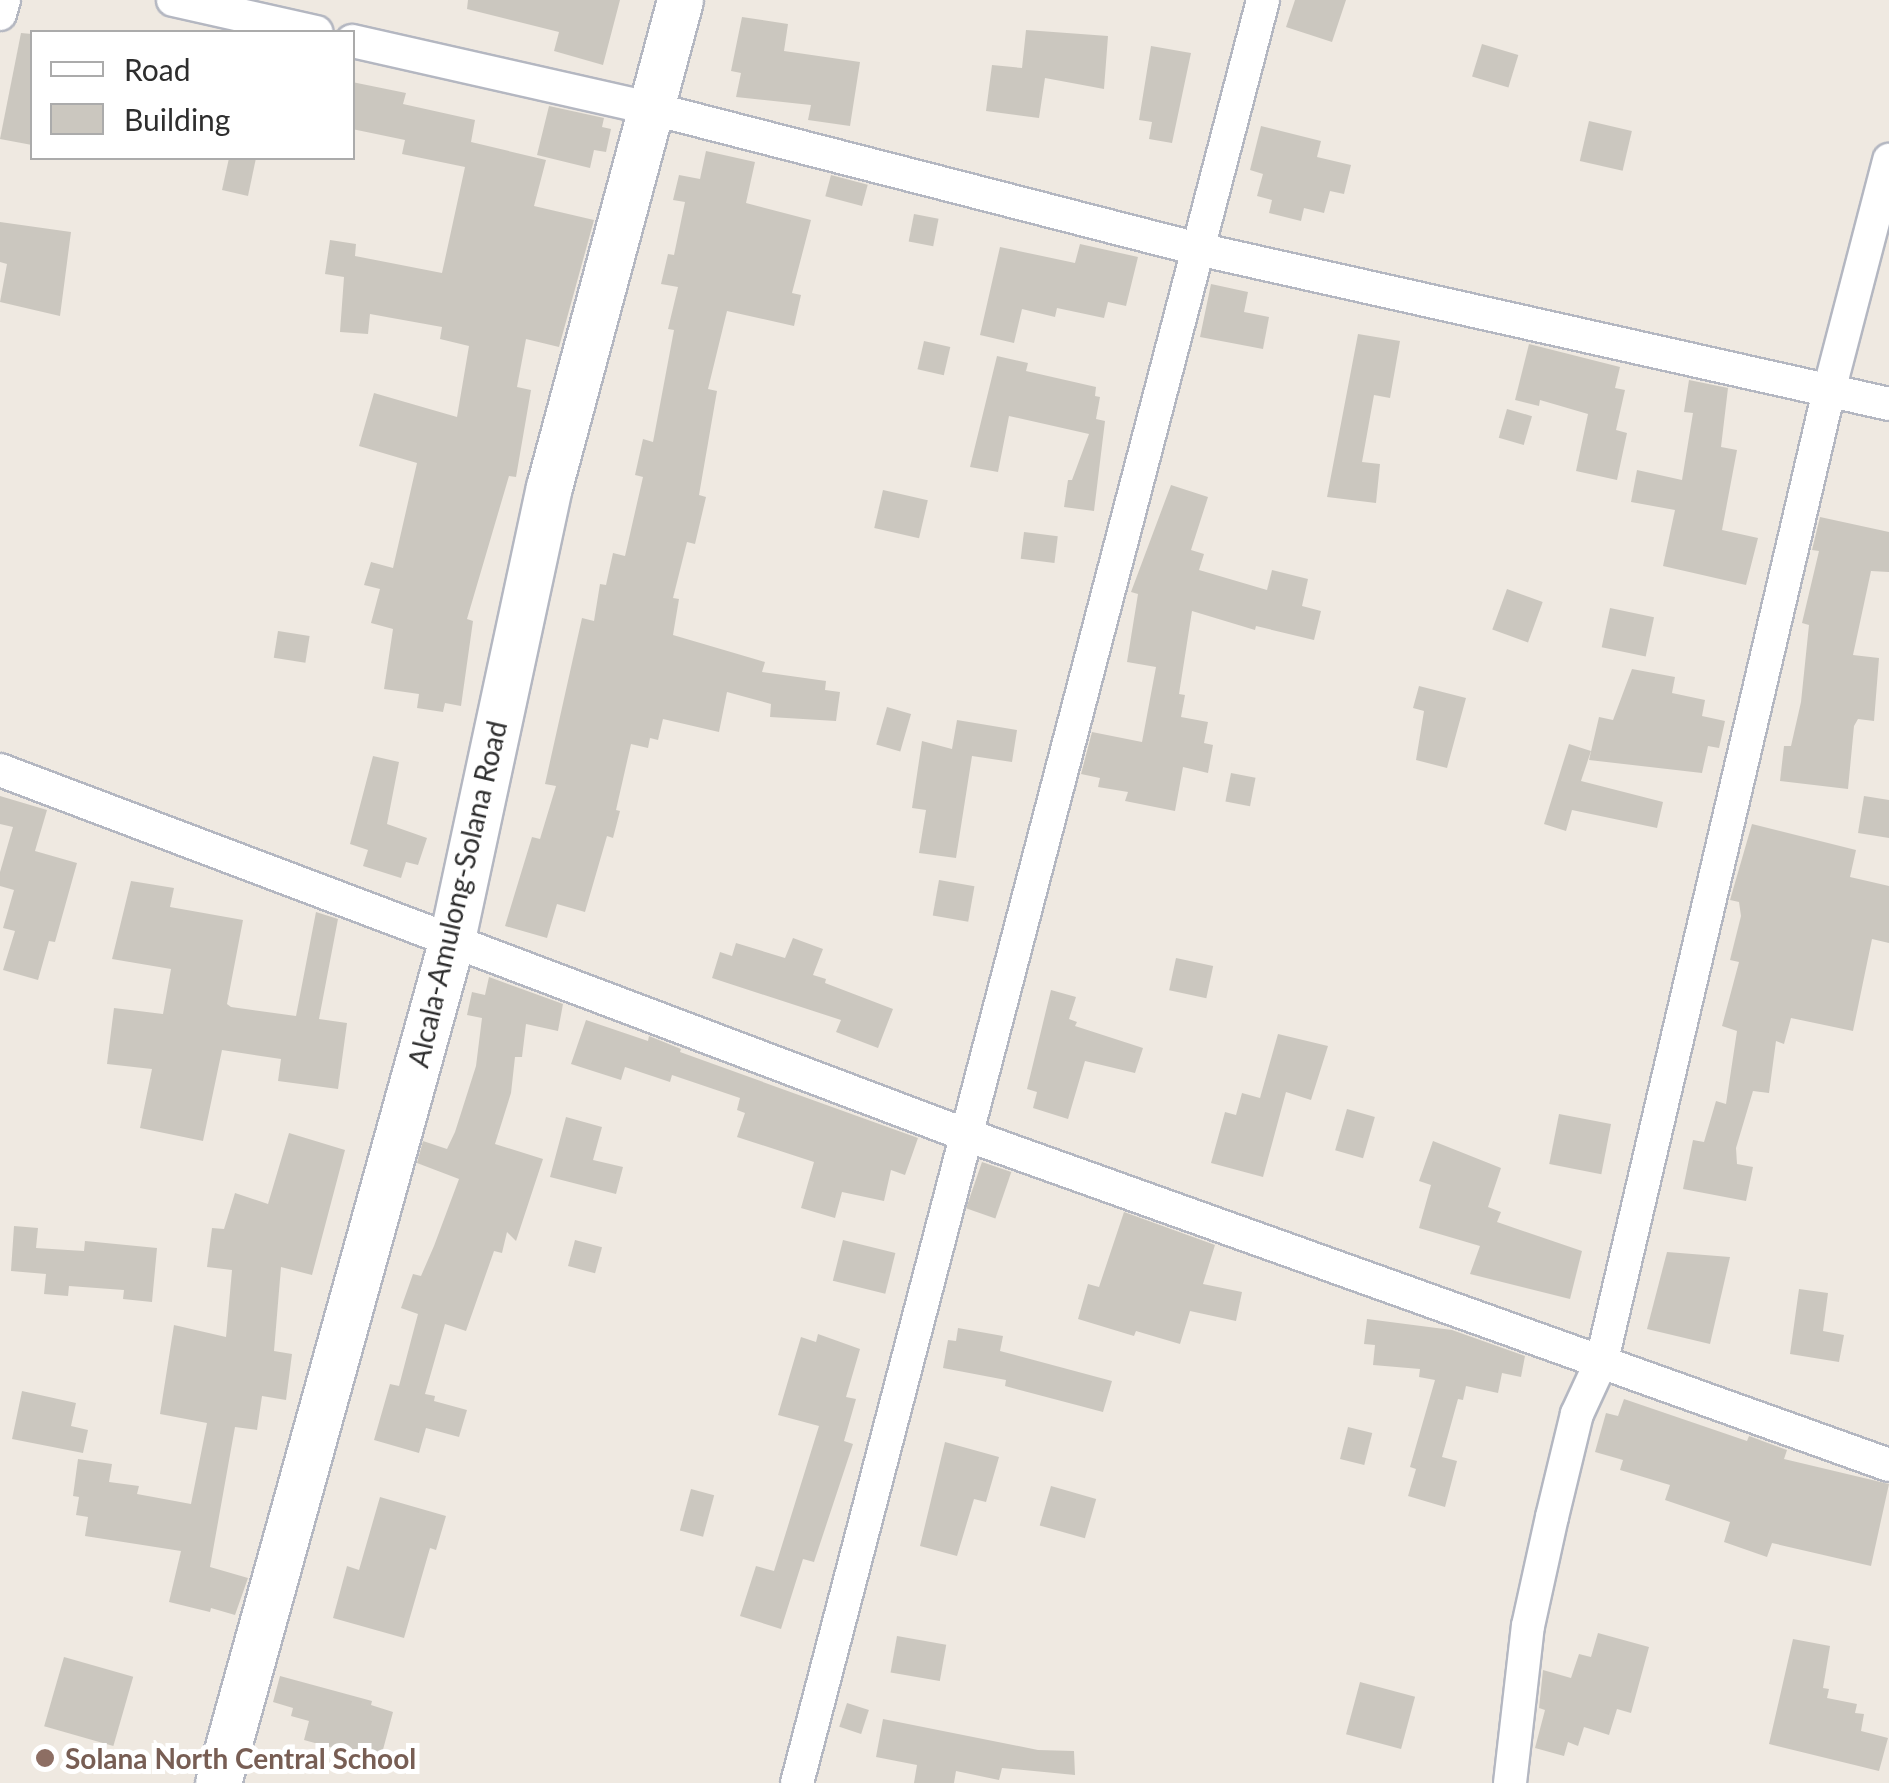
<!DOCTYPE html>
<html>
<head>
<meta charset="utf-8">
<style>
	body { margin:0 }
	#map { position:relative; width:1889px; height:1783px; overflow:hidden; background:#efe9e1; font-family:Lato,sans-serif }
	div>[style] { position:absolute }
	.building>* { inset:0; background:#cbc7bf; transform-origin:0 0 }
	.roads { filter:drop-shadow(2px 0 #b4b7c1) drop-shadow(-2px 0 #b4b7c1) drop-shadow(0 2px #b4b7c1) drop-shadow(0 -2px #b4b7c1) }
	.minor>* { height:32px; margin:-16px; padding:0 16px; transform-origin:16px; border-radius:16px; background:#fff }
	.secondary>* { height:45px; margin:-22.5px; padding:0 22.5px; transform-origin:22.5px; border-radius:22.5px; background:#fff }
	.dots>* { width:28px; height:28px; translate:-50% -50%; box-sizing:border-box; border:5px solid #fff; border-radius:50% }
	span { translate:-50% -50%; white-space:nowrap; text-align:center; line-height:1.15; -webkit-text-stroke:10px #fff; paint-order:stroke }
	.street-label { font-size:28px; color:#2e2e2e }
	.education-label { font-size:28px; color:#785e54; font-weight:700 }
	.left { translate:0 -50%; text-align:left }
	.legend { position:absolute; left:30px; top:30px; width:325px; height:130px; box-sizing:border-box; background:#fff; border:2px solid #ababab; margin:0; padding:12px 18px; list-style:none; font-size:30px; color:#2e2e2e }
	.legend li { display:flex; align-items:center; gap:20px; height:50px }
	.legend b { width:50px; border:2px solid #ababab }
</style>
</head>
<body>
<div id="map">
	<div class="building">
		<i style="clip-path:polygon(468px 0,620px 0,603px 65px,554px 51px,559px 32px,467px 9px)"></i>
		<i style="clip-path:polygon(1295px 0,1346px 0,1332px 42px,1286px 27px)"></i>
		<i style="clip-path:polygon(742px 17px,788px 24px,784px 51px,860px 62px,850px 126px,808px 120px,811px 105px,736px 97px,741px 73px,731px 71px)"></i>
		<i style="clip-path:polygon(1026px 30px,1108px 36px,1104px 89px,1045px 78px,1039px 118px,986px 111px,992px 65px,1022px 68px)"></i>
		<i style="clip-path:polygon(21px 33px,32px 34px,32px 145px,0 139px)"></i>
		<i style="left:1482px;top:44px;width:38px;height:34px;rotate:17deg"></i>
		<i style="clip-path:polygon(1151px 46px,1191px 53px,1172px 143px,1149px 139px,1152px 122px,1139px 120px)"></i>
		<i style="clip-path:polygon(352px 82px,406px 93px,403px 104px,475px 120px,471px 142px,546px 160px,534px 206px,594px 220px,559px 347px,526px 339px,517px 387px,531px 390px,516px 477px,509px 476px,467px 619px,473px 621px,461px 706px,445px 703px,443px 712px,417px 708px,419px 694px,384px 689px,393px 629px,371px 623px,380px 589px,364px 585px,371px 562px,393px 568px,417px 463px,359px 446px,374px 393px,457px 417px,469px 346px,440px 339px,442px 327px,370px 314px,368px 334px,340px 332px,344px 277px,325px 274px,330px 240px,356px 244px,355px 256px,442px 273px,465px 167px,402px 154px,405px 140px,352px 129px)"></i>
		<i style="clip-path:polygon(549px 106px,604px 118px,602px 127px,611px 129px,606px 152px,594px 150px,590px 168px,537px 155px)"></i>
		<i style="left:1589px;top:121px;width:44px;height:41px;rotate:13deg"></i>
		<i style="clip-path:polygon(1261px 126px,1321px 141px,1317px 157px,1351px 165px,1344px 194px,1330px 191px,1324px 213px,1304px 208px,1301px 221px,1269px 213px,1272px 200px,1257px 196px,1263px 174px,1250px 170px)"></i>
		<i style="clip-path:polygon(706px 151px,755px 162px,746px 203px,811px 220px,792px 293px,801px 295px,794px 326px,727px 311px,708px 389px,717px 391px,699px 495px,706px 497px,695px 544px,687px 542px,673px 598px,679px 599px,673px 635px,765px 662px,762px 672px,826px 681px,825px 690px,840px 692px,836px 721px,770px 717px,771px 704px,727px 692px,719px 732px,663px 719px,658px 740px,650px 738px,648px 748px,631px 744px,616px 810px,620px 811px,613px 838px,607px 836px,585px 912px,557px 904px,547px 938px,505px 926px,532px 837px,540px 839px,556px 786px,545px 784px,582px 618px,594px 621px,600px 584px,606px 585px,613px 553px,625px 556px,643px 477px,635px 475px,643px 439px,653px 442px,674px 330px,668px 329px,678px 287px,661px 284px,668px 254px,674px 255px,685px 202px,673px 200px,679px 175px,700px 179px)"></i>
		<i style="clip-path:polygon(229px 158px,256px 158px,248px 196px,222px 190px)"></i>
		<i style="left:831px;top:175px;width:38px;height:22px;rotate:15deg"></i>
		<i style="left:914px;top:214px;width:25px;height:28px;rotate:11deg"></i>
		<i style="clip-path:polygon(0 222px,71px 232px,60px 316px,0 302px,7px 264px,0 262px)"></i>
		<i style="clip-path:polygon(1080px 244px,1138px 257px,1126px 306px,1108px 302px,1104px 318px,1057px 308px,1055px 317px,1022px 309px,1014px 343px,980px 335px,1000px 247px,1075px 263px)"></i>
		<i style="clip-path:polygon(1211px 284px,1248px 292px,1244px 312px,1269px 317px,1263px 349px,1200px 337px)"></i>
		<i style="clip-path:polygon(1358px 334px,1400px 341px,1390px 398px,1374px 395px,1362px 462px,1380px 464px,1376px 503px,1327px 497px)"></i>
		<i style="left:924px;top:341px;width:27px;height:29px;rotate:13deg"></i>
		<i style="clip-path:polygon(1529px 344px,1620px 367px,1615px 388px,1625px 390px,1616px 430px,1627px 433px,1617px 480px,1576px 471px,1588px 414px,1540px 400px,1539px 406px,1515px 400px)"></i>
		<i style="clip-path:polygon(997px 356px,1028px 363px,1026px 371px,1096px 387px,1095px 396px,1100px 397px,1096px 419px,1105px 421px,1094px 511px,1064px 507px,1068px 480px,1072px 480px,1089px 434px,1009px 416px,998px 472px,970px 467px)"></i>
		<i style="clip-path:polygon(1689px 380px,1728px 388px,1721px 447px,1737px 450px,1722px 530px,1758px 538px,1746px 585px,1663px 566px,1675px 510px,1631px 502px,1637px 470px,1682px 480px,1693px 413px,1684px 412px)"></i>
		<i style="left:1507px;top:409px;width:26px;height:30px;rotate:16deg"></i>
		<i style="clip-path:polygon(1171px 485px,1208px 497px,1191px 550px,1204px 554px,1199px 570px,1267px 590px,1272px 570px,1308px 579px,1302px 606px,1321px 611px,1314px 640px,1256px 626px,1255px 630px,1192px 611px,1179px 694px,1185px 695px,1181px 717px,1208px 722px,1204px 743px,1213px 745px,1208px 773px,1183px 767px,1175px 811px,1125px 801px,1128px 792px,1098px 787px,1100px 778px,1081px 774px,1092px 732px,1142px 742px,1156px 667px,1127px 662px,1138px 594px,1131px 592px)"></i>
		<i style="left:883px;top:490px;width:46px;height:39px;rotate:13deg"></i>
		<i style="clip-path:polygon(1820px 517px,1889px 532px,1889px 572px,1871px 571px,1853px 655px,1879px 658px,1874px 721px,1858px 719px,1854px 726px,1848px 789px,1780px 781px,1784px 746px,1791px 746px,1801px 702px,1809px 625px,1802px 623px,1819px 551px,1812px 550px)"></i>
		<i style="left:1024px;top:532px;width:34px;height:27px;rotate:7deg"></i>
		<i style="left:1507px;top:589px;width:38px;height:43px;rotate:20deg"></i>
		<i style="left:1610px;top:608px;width:45px;height:40px;rotate:12deg"></i>
		<i style="left:278px;top:631px;width:32px;height:27px;rotate:9deg"></i>
		<i style="clip-path:polygon(1632px 669px,1675px 677px,1672px 693px,1705px 700px,1702px 716px,1725px 721px,1719px 748px,1708px 746px,1702px 773px,1589px 760px,1599px 717px,1613px 720px)"></i>
		<i style="clip-path:polygon(1419px 686px,1466px 698px,1447px 768px,1416px 760px,1424px 711px,1413px 708px)"></i>
		<i style="left:887px;top:707px;width:25px;height:39px;rotate:16deg"></i>
		<i style="clip-path:polygon(957px 720px,1017px 730px,1012px 762px,972px 756px,956px 858px,919px 853px,926px 810px,912px 808px,922px 741px,952px 749px)"></i>
		<i style="clip-path:polygon(1569px 744px,1591px 751px,1581px 781px,1663px 802px,1657px 828px,1572px 810px,1566px 831px,1544px 824px)"></i>
		<i style="clip-path:polygon(373px 756px,399px 762px,387px 824px,427px 838px,418px 865px,406px 862px,401px 878px,363px 866px,368px 850px,350px 844px)"></i>
		<i style="left:1231px;top:773px;width:25px;height:29px;rotate:11deg"></i>
		<i style="clip-path:polygon(0 796px,47px 810px,35px 851px,77px 863px,55px 942px,49px 941px,38px 980px,3px 970px,15px 931px,3px 928px,14px 890px,0 886px,0 872px,13px 827px,0 824px)"></i>
		<i style="clip-path:polygon(1864px 796px,1889px 800px,1889px 838px,1858px 833px)"></i>
		<i style="clip-path:polygon(1752px 824px,1856px 850px,1850px 877px,1889px 886px,1889px 943px,1872px 939px,1853px 1031px,1791px 1018px,1784px 1044px,1776px 1041px,1769px 1093px,1753px 1091px,1736px 1148px,1737px 1164px,1753px 1167px,1746px 1201px,1683px 1189px,1693px 1140px,1704px 1142px,1716px 1101px,1726px 1104px,1737px 1031px,1722px 1026px,1739px 962px,1730px 960px,1741px 916px,1739px 902px,1730px 900px)"></i>
		<i style="left:939px;top:880px;width:36px;height:36px;rotate:10deg"></i>
		<i style="clip-path:polygon(131px 881px,174px 888px,170px 907px,243px 920px,227px 1004px,231px 1007px,296px 1016px,316px 912px,338px 919px,319px 1019px,347px 1023px,338px 1089px,278px 1081px,281px 1059px,222px 1050px,203px 1141px,140px 1128px,152px 1069px,107px 1064px,114px 1008px,163px 1014px,171px 969px,112px 959px)"></i>
		<i style="clip-path:polygon(793px 938px,823px 949px,813px 975px,826px 979px,825px 983px,893px 1009px,878px 1048px,836px 1032px,841px 1020px,712px 978px,720px 952px,732px 956px,736px 943px,785px 958px)"></i>
		<i style="left:1176px;top:958px;width:38px;height:33px;rotate:12deg"></i>
		<i style="clip-path:polygon(489px 977px,563px 1004px,558px 1031px,526px 1024px,522px 1057px,515px 1057px,511px 1093px,495px 1144px,543px 1159px,516px 1241px,507px 1232px,502px 1253px,494px 1251px,466px 1331px,445px 1324px,425px 1394px,435px 1396px,434px 1401px,467px 1410px,459px 1437px,426px 1428px,419px 1453px,374px 1440px,390px 1384px,399px 1386px,418px 1314px,401px 1308px,413px 1274px,421px 1276px,434px 1246px,459px 1179px,417px 1163px,423px 1141px,447px 1149px,455px 1132px,476px 1066px,482px 1018px,467px 1015px,472px 992px,485px 995px)"></i>
		<i style="clip-path:polygon(1051px 990px,1076px 997px,1069px 1019px,1077px 1022px,1075px 1026px,1143px 1048px,1135px 1073px,1085px 1061px,1068px 1119px,1033px 1108px,1037px 1092px,1027px 1089px)"></i>
		<i style="clip-path:polygon(586px 1020px,648px 1041px,649px 1036px,681px 1049px,680px 1052px,918px 1138px,905px 1175px,891px 1170px,884px 1201px,842px 1192px,835px 1218px,801px 1208px,814px 1162px,737px 1137px,745px 1113px,737px 1110px,740px 1098px,672px 1075px,670px 1082px,625px 1067px,621px 1080px,571px 1064px)"></i>
		<i style="clip-path:polygon(1278px 1034px,1328px 1046px,1311px 1100px,1286px 1092px,1263px 1177px,1211px 1163px,1225px 1112px,1236px 1115px,1242px 1093px,1260px 1098px)"></i>
		<i style="left:1347px;top:1109px;width:29px;height:43px;rotate:16deg"></i>
		<i style="left:1559px;top:1114px;width:53px;height:51px;rotate:11deg"></i>
		<i style="clip-path:polygon(566px 1117px,602px 1127px,593px 1160px,623px 1167px,616px 1194px,550px 1177px)"></i>
		<i style="clip-path:polygon(289px 1133px,345px 1150px,312px 1275px,281px 1267px,274px 1351px,292px 1354px,286px 1400px,262px 1396px,257px 1430px,235px 1427px,210px 1567px,248px 1578px,235px 1615px,211px 1608px,210px 1612px,169px 1602px,181px 1551px,85px 1536px,88px 1517px,76px 1515px,79px 1497px,73px 1496px,78px 1459px,112px 1464px,109px 1482px,139px 1486px,137px 1494px,191px 1504px,207px 1423px,160px 1414px,174px 1325px,226px 1337px,232px 1270px,207px 1267px,212px 1228px,224px 1229px,235px 1193px,268px 1204px)"></i>
		<i style="clip-path:polygon(1433px 1141px,1501px 1168px,1488px 1207px,1501px 1212px,1497px 1222px,1582px 1251px,1570px 1299px,1470px 1274px,1480px 1246px,1419px 1228px,1431px 1185px,1419px 1181px)"></i>
		<i style="left:982px;top:1162px;width:31px;height:49px;rotate:19deg"></i>
		<i style="clip-path:polygon(1124px 1212px,1215px 1245px,1203px 1284px,1242px 1292px,1236px 1321px,1190px 1311px,1180px 1344px,1136px 1331px,1134px 1336px,1078px 1319px,1088px 1284px,1099px 1287px)"></i>
		<i style="clip-path:polygon(14px 1226px,38px 1228px,36px 1248px,84px 1251px,85px 1241px,157px 1248px,152px 1302px,123px 1299px,124px 1290px,69px 1286px,68px 1296px,44px 1294px,46px 1274px,11px 1271px)"></i>
		<i style="left:575px;top:1240px;width:28px;height:27px;rotate:15deg"></i>
		<i style="left:843px;top:1240px;width:54px;height:42px;rotate:14deg"></i>
		<i style="clip-path:polygon(1667px 1252px,1730px 1257px,1710px 1344px,1647px 1329px)"></i>
		<i style="clip-path:polygon(1799px 1289px,1828px 1293px,1823px 1331px,1844px 1335px,1839px 1362px,1790px 1354px)"></i>
		<i style="clip-path:polygon(1367px 1319px,1452px 1330px,1525px 1356px,1521px 1377px,1502px 1373px,1498px 1393px,1466px 1386px,1463px 1400px,1458px 1399px,1442px 1457px,1457px 1461px,1445px 1507px,1408px 1496px,1416px 1469px,1410px 1467px,1435px 1380px,1419px 1377px,1420px 1369px,1373px 1365px,1375px 1345px,1364px 1344px)"></i>
		<i style="clip-path:polygon(958px 1328px,1003px 1336px,1000px 1351px,1112px 1381px,1103px 1412px,1005px 1386px,1006px 1380px,943px 1368px,948px 1340px,956px 1341px)"></i>
		<i style="clip-path:polygon(818px 1334px,860px 1349px,846px 1397px,856px 1399px,844px 1441px,853px 1444px,814px 1562px,803px 1559px,781px 1629px,740px 1616px,756px 1566px,774px 1571px,819px 1426px,778px 1415px,801px 1337px,816px 1342px)"></i>
		<i style="clip-path:polygon(22px 1391px,76px 1403px,71px 1426px,88px 1430px,83px 1453px,12px 1439px)"></i>
		<i style="clip-path:polygon(1624px 1399px,1747px 1441px,1749px 1436px,1787px 1450px,1784px 1459px,1889px 1484px,1871px 1566px,1772px 1543px,1767px 1557px,1724px 1542px,1730px 1522px,1665px 1500px,1670px 1485px,1620px 1470px,1623px 1460px,1595px 1452px,1606px 1413px,1618px 1416px)"></i>
		<i style="left:1348px;top:1427px;width:25px;height:33px;rotate:14deg"></i>
		<i style="clip-path:polygon(945px 1442px,999px 1457px,986px 1502px,974px 1499px,957px 1556px,920px 1546px)"></i>
		<i style="left:1051px;top:1486px;width:47px;height:41px;rotate:16deg"></i>
		<i style="left:691px;top:1489px;width:24px;height:43px;rotate:15deg"></i>
		<i style="clip-path:polygon(380px 1497px,446px 1516px,436px 1550px,430px 1548px,404px 1638px,333px 1618px,347px 1566px,359px 1570px)"></i>
		<i style="clip-path:polygon(1598px 1633px,1649px 1647px,1631px 1713px,1617px 1709px,1609px 1735px,1584px 1727px,1578px 1746px,1568px 1742px,1564px 1756px,1535px 1748px,1545px 1710px,1539px 1708px,1543px 1670px,1571px 1678px,1579px 1654px,1591px 1657px)"></i>
		<i style="left:897px;top:1636px;width:50px;height:37px;rotate:10deg"></i>
		<i style="clip-path:polygon(1793px 1639px,1830px 1646px,1823px 1688px,1829px 1689px,1827px 1698px,1857px 1704px,1855px 1713px,1864px 1714px,1861px 1731px,1888px 1738px,1879px 1771px,1769px 1744px)"></i>
		<i style="left:64px;top:1657px;width:72px;height:72px;rotate:16deg"></i>
		<i style="clip-path:polygon(280px 1676px,372px 1701px,371px 1705px,393px 1712px,380px 1761px,304px 1740px,309px 1721px,291px 1716px,293px 1708px,273px 1702px)"></i>
		<i style="left:1360px;top:1682px;width:57px;height:54px;rotate:15deg"></i>
		<i style="left:847px;top:1703px;width:23px;height:25px;rotate:18deg"></i>
		<i style="clip-path:polygon(883px 1719px,1038px 1750px,1074px 1751px,1075px 1775px,1002px 1768px,999px 1780px,956px 1771px,954px 1783px,914px 1783px,917px 1765px,876px 1757px)"></i>
	</div>
	<div class="roads">
		<div class="minor">
			<i style="left:173px;top:0;width:147px;rotate:12.6deg"></i>
			<i style="left:0;top:14px;width:15px;rotate:-74deg"></i>
			<i style="left:352px;top:41px;width:305px;rotate:12.7deg"></i>
			<i style="left:650px;top:108px;width:566px;rotate:14.43deg"></i>
			<i style="left:1198px;top:249px;width:708px;rotate:12.64deg"></i>
			<i style="left:0;top:770px;width:1030px;rotate:20.69deg"></i>
			<i style="left:964px;top:1134px;width:982px;rotate:19.69deg"></i>
			<i style="left:797px;top:1783px;width:1843px;rotate:-75.35deg"></i>
			<i style="left:1510px;top:1783px;width:158px;rotate:-83.5deg"></i>
			<i style="left:1528px;top:1626px;width:112px;rotate:-77.6deg"></i>
			<i style="left:1552px;top:1517px;width:106px;rotate:-76.4deg"></i>
			<i style="left:1577px;top:1414px;width:60px;rotate:-65.2deg"></i>
			<i style="left:1602px;top:1360px;width:995px;rotate:-76.82deg"></i>
			<i style="left:1829px;top:391px;width:239px;rotate:-75.4deg"></i>
		</div>
		<div class="secondary">
			<i style="left:218px;top:1783px;width:876px;rotate:-74.5deg"></i>
			<i style="left:452px;top:939px;width:462px;rotate:-77.9deg"></i>
			<i style="left:549px;top:487px;width:504px;rotate:-74.94deg"></i>
		</div>
	</div>
	<div class="dots">
		<i style="left:45px;top:1758px;background:#8d6e63"></i>
	</div>
	<div class="street-label">
		<span style="left:457px;top:894px;rotate:-77deg">Alcala-Amulong-Solana Road</span>
	</div>
	<div class="education-label">
		<span class="left" style="left:65px;top:1758px">Solana North Central School</span>
	</div>
	<ul class="legend">
	<li><b style="height:12px;background:#fff"></b>Road</li>
	<li><b style="height:28px;background:#cbc7bf"></b>Building</li>
	</ul>
</div>
</body>
</html>
